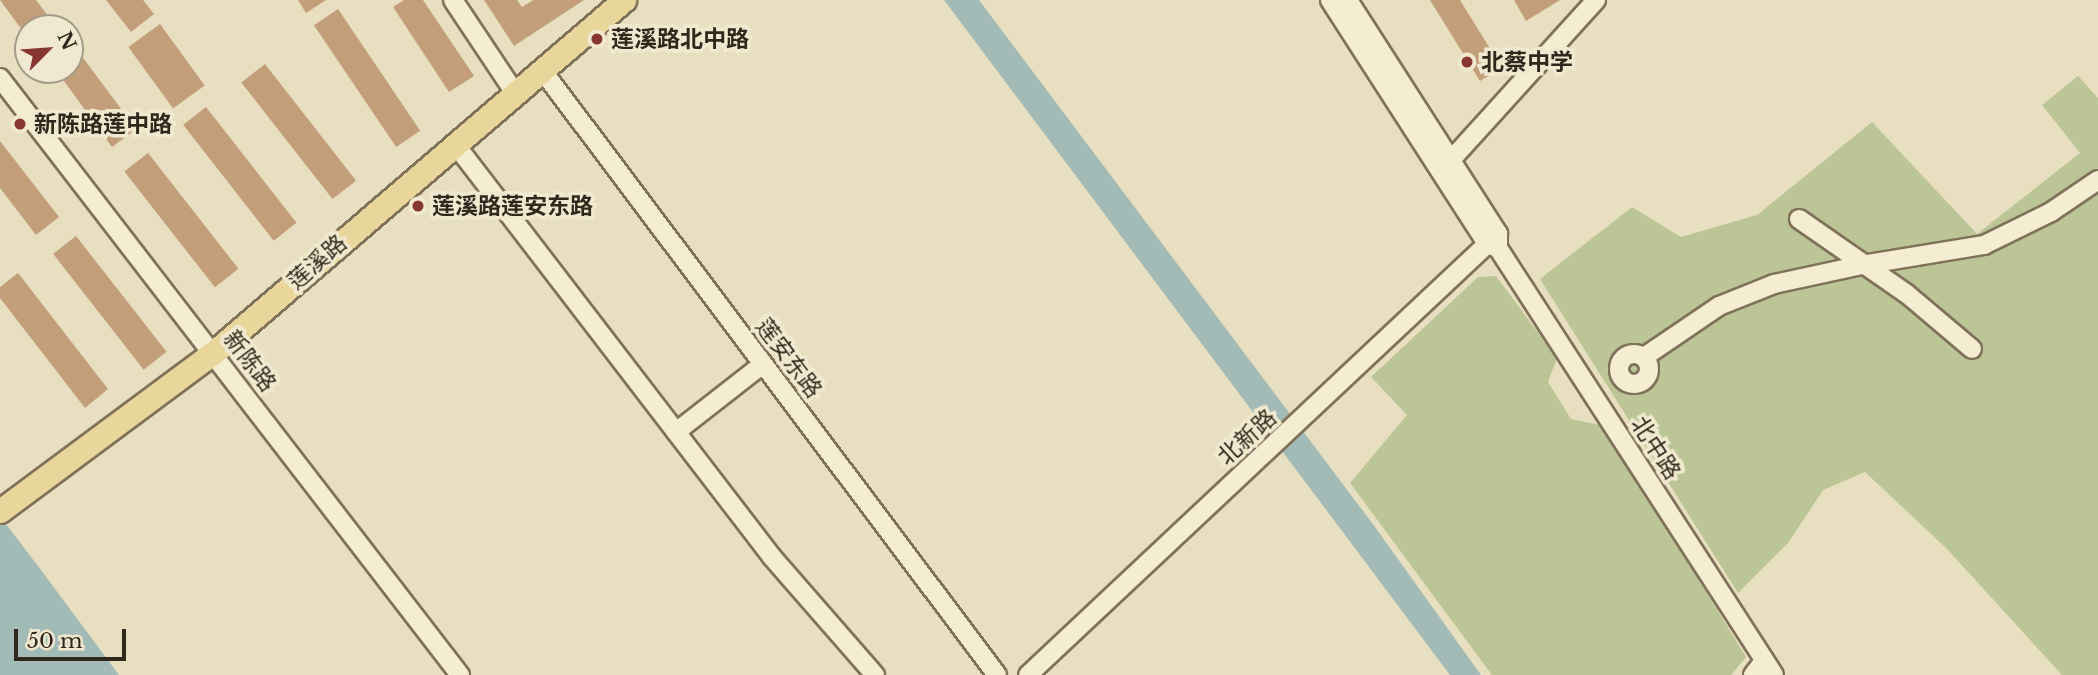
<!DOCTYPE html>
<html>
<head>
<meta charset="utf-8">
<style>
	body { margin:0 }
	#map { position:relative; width:2098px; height:675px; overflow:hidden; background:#e8dfc1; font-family:"Libre Baskerville","Noto Sans SC",serif }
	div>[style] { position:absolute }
	.green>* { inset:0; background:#bcc596 }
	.water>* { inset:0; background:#a3bbb6 }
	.building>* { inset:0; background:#c39e7a; transform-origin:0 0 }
	.roads { filter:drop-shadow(2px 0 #80715a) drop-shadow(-2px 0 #80715a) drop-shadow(0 2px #80715a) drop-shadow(0 -2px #80715a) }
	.minor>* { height:18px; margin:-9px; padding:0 9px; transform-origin:9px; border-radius:9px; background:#f4edd2 }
	.minor>.ring { margin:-9px; padding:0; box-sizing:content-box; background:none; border:18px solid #f4edd2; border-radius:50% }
	.major>* { height:23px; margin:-11.5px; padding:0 11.5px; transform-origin:11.5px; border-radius:11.5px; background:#e9d69b }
	.dots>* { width:19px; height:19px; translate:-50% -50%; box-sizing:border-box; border:4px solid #f1e9cf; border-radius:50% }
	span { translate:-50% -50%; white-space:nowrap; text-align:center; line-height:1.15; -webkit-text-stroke:7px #f1e9cf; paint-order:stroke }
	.poi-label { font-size:23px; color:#31281d; font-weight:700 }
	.left { translate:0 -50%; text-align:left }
	.street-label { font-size:23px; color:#31281d }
	.north { position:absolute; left:14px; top:14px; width:70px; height:70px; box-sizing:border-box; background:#f1e9cf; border:2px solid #a49c88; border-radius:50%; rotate:65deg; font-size:19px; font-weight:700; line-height:28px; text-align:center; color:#31281d }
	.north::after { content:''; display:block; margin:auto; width:24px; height:32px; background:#883631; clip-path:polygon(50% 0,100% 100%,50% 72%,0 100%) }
	.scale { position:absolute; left:14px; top:629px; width:112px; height:32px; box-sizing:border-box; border:4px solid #31281d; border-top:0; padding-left:9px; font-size:21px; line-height:24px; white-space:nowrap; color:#31281d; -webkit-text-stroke:5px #f1e9cf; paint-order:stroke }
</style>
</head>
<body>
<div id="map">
	<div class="green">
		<i style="clip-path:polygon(2078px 76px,2098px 98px,2098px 675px,2062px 675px,1947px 549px,1865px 472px,1823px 490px,1788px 543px,1738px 593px,1540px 279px,1632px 207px,1681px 237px,1757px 215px,1872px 122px,1977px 234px,2080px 153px,2042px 105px)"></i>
		<i style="clip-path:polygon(1496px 276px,1557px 358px,1548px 382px,1571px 419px,1605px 426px,1746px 657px,1731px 675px,1492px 675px,1350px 483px,1407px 415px,1371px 377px,1478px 277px)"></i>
	</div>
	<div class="water">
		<i style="clip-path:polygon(944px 0,979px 0,1375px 527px,1481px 675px,1450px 675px)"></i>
		<i style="clip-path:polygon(0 516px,41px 570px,119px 675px,0 675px)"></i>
	</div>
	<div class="building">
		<i style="clip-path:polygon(0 0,36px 0,57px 28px,28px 28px,28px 38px)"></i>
		<i style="clip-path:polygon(106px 0,143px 0,154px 14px,131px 32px)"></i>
		<i style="clip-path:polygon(298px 0,326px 0,306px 13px)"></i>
		<i style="clip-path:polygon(404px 0,423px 0,474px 76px,449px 92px,393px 7px)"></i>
		<i style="clip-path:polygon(484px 0,517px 0,522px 7px,533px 0,584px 0,514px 46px)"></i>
		<i style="clip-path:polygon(1430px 0,1460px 0,1502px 68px,1480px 81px)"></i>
		<i style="clip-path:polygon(1514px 0,1560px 0,1526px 21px)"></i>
		<i style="left:338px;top:9px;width:147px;height:29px;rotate:56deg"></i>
		<i style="left:160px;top:24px;width:76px;height:39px;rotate:54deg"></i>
		<i style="clip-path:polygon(75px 47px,136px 129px,112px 147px,56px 70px,70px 70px,70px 51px)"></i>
		<i style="left:265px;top:64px;width:148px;height:30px;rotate:52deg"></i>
		<i style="left:206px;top:107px;width:147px;height:29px;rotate:52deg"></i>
		<i style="clip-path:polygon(0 141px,59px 217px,36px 235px,0 188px)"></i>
		<i style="left:148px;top:153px;width:147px;height:30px;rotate:52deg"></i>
		<i style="left:76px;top:236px;width:147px;height:29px;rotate:52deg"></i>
		<i style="clip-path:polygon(18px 273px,108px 389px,85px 408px,0 298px,0 287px)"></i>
	</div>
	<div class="roads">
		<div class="minor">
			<i style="left:453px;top:0;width:112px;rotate:56.3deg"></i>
			<i style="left:1330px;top:0;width:290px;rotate:57.2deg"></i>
			<i style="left:1487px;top:244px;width:12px;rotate:20deg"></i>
			<i style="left:1348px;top:0;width:278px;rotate:57.3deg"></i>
			<i style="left:1498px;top:234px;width:14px;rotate:90deg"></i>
			<i style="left:1498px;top:248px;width:508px;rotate:57.12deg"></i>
			<i style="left:542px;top:70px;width:757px;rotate:53.05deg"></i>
			<i style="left:0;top:78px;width:754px;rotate:52.39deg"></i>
			<i style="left:455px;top:144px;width:521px;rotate:52.49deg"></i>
			<i style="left:772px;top:557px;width:157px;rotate:48.9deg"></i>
			<i style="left:1451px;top:160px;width:216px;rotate:-47.8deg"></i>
			<i style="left:1799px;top:219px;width:131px;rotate:34.8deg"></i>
			<i style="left:1907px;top:294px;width:85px;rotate:40.2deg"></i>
			<i class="ring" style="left:1619px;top:354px;width:12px;height:12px"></i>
			<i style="left:1644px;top:357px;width:91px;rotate:-34.2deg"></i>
			<i style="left:1719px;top:306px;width:59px;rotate:-21.8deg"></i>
			<i style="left:1774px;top:284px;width:90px;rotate:-12.2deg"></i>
			<i style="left:1862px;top:265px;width:124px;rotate:-9.3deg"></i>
			<i style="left:1984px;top:245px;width:75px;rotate:-26.2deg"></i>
			<i style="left:2051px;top:212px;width:57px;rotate:-34.2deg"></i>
			<i style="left:676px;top:432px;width:110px;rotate:-38deg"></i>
			<i style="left:1028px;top:675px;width:645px;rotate:-43.18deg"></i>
			<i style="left:1753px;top:675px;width:18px;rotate:-52deg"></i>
		</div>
		<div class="major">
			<i style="left:0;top:511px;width:265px;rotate:-36.6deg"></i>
			<i style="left:213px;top:353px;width:542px;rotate:-40.66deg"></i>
		</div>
	</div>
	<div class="dots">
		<i style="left:597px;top:39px;background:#883631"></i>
		<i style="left:1467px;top:62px;background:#883631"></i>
		<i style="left:20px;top:124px;background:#883631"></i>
		<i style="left:418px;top:206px;background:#883631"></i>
	</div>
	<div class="poi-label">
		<span class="left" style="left:611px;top:39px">莲溪路北中路</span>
		<span class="left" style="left:1481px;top:62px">北蔡中学</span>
		<span class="left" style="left:34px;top:124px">新陈路莲中路</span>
		<span class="left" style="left:432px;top:206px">莲溪路莲安东路</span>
	</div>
	<div class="street-label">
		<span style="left:317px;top:262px;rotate:-41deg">莲溪路</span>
		<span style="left:789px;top:358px;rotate:53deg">莲安东路</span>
		<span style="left:250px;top:361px;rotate:53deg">新陈路</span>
		<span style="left:1247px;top:437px;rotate:-42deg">北新路</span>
		<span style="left:1656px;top:448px;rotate:57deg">北中路</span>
	</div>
	<div class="north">N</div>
	<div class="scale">50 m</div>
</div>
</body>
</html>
